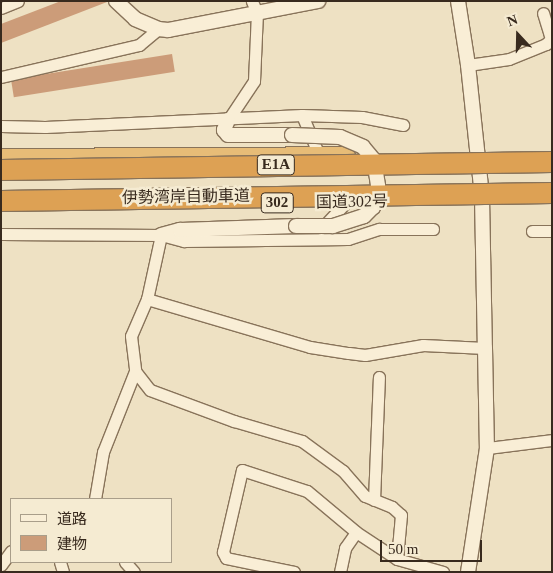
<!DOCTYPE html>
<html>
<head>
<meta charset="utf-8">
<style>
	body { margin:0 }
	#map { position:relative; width:553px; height:573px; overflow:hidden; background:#eee1c3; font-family:"Times New Roman","Noto Sans JP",serif }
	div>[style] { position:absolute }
	.building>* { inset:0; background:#cc9c79; transform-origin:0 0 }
	.roads { filter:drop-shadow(1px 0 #88735a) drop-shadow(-1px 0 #88735a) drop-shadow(0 1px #88735a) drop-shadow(0 -1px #88735a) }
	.minor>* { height:11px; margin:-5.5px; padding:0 5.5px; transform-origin:5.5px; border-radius:5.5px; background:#f9eed6 }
	.tertiary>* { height:14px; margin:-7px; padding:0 7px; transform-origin:7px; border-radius:7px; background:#f9eed6 }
	.trunk>* { height:18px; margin:-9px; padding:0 9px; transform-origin:9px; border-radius:9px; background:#e7bc77 }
	.bridges { filter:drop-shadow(1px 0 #88735a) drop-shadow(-1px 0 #88735a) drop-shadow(0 1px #88735a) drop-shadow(0 -1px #88735a) }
	.tertiary-bridge>* { height:14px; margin:-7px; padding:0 7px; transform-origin:7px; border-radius:7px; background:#f9eed6 }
	.motorway-bridge>* { height:20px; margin:-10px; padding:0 10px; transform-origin:10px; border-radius:10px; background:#dda154 }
	span { translate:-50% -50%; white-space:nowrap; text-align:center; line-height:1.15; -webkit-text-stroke:5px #f5ebd2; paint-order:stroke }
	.shield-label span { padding:1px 4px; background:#f5ebd2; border:1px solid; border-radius:4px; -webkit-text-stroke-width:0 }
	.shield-label { font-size:15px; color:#382a1e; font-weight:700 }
	.street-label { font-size:16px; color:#382a1e }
	.frame { position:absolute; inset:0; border:2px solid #382a1e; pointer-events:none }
	.legend { position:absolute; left:10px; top:498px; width:162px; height:65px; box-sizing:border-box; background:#f5ebd2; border:1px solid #a99e8a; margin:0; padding:6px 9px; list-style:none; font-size:15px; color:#382a1e }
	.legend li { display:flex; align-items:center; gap:10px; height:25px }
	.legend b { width:25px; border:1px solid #a99e8a }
	.north { position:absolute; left:493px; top:10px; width:50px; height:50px; -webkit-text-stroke:4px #f5ebd2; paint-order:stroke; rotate:339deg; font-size:14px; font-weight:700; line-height:20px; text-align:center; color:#382a1e }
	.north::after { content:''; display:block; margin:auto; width:18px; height:22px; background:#382a1e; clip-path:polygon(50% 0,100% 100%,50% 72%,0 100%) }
	.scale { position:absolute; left:380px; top:540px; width:102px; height:22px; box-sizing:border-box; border:2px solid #382a1e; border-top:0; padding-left:6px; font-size:15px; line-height:18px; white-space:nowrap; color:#382a1e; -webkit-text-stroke:4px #f5ebd2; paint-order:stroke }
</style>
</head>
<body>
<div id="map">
	<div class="building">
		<i style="clip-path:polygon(61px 1px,107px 2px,1px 43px,1px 24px)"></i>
		<i style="left:172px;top:54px;width:18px;height:163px;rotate:81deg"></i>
	</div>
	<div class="roads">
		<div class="minor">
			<i style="left:1px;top:8px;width:18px;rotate:-22deg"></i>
			<i style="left:468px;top:65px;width:41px;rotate:-8.3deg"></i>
			<i style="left:509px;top:59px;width:40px;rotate:-22deg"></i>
			<i style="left:546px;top:44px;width:7px;rotate:-45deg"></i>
			<i style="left:551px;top:39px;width:27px;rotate:-107deg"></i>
			<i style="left:1px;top:77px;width:142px;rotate:-13.1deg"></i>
			<i style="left:139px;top:45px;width:25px;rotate:-40deg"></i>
			<i style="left:302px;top:115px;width:43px;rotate:67deg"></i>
			<i style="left:228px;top:120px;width:47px;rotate:-56.3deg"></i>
			<i style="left:254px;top:81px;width:68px;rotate:-87.5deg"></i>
			<i style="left:257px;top:13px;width:13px;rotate:-113deg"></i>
			<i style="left:1px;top:126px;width:44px;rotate:1.3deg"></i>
			<i style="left:45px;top:127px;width:257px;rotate:-2.7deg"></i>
			<i style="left:302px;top:115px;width:60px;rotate:1.9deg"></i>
			<i style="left:362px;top:117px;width:42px;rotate:11deg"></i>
			<i style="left:321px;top:229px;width:34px;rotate:-47deg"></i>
			<i style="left:532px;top:231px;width:20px"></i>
			<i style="left:1px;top:234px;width:160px;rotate:0.4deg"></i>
			<i style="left:161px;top:235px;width:24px;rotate:15deg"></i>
			<i style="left:184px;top:241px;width:164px;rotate:-0.7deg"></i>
			<i style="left:348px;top:239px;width:33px;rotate:-18deg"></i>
			<i style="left:379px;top:229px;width:54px"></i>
			<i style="left:161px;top:235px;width:66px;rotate:102.3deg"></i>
			<i style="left:147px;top:299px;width:40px;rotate:113.4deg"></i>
			<i style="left:131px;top:336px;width:35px;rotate:83deg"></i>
			<i style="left:135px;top:371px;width:24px;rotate:52deg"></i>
			<i style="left:150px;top:390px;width:90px;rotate:20.3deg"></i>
			<i style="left:234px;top:421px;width:71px;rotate:16.4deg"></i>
			<i style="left:302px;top:441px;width:51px;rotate:36.2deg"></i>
			<i style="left:343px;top:471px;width:33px;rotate:49deg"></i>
			<i style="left:365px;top:496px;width:29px;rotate:22deg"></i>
			<i style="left:392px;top:507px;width:12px;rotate:42deg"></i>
			<i style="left:401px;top:515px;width:44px;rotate:95.2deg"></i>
			<i style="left:147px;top:299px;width:170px;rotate:16.4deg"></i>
			<i style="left:310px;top:347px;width:39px;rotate:9deg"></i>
			<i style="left:349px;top:353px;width:16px;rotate:7deg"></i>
			<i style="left:365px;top:355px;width:59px;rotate:-9.8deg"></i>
			<i style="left:423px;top:345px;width:62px;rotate:2.8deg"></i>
			<i style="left:487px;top:448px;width:65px;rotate:-7deg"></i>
			<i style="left:95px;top:499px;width:48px;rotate:-80.3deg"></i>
			<i style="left:103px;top:452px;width:87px;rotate:-68.4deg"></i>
			<i style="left:374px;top:500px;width:123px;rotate:-87.7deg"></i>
			<i style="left:60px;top:562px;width:10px;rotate:73deg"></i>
			<i style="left:125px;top:562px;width:13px;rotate:48deg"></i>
			<i style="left:1px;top:565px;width:17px;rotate:-54deg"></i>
			<i style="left:294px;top:572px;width:69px;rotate:-168.4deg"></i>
			<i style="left:226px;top:558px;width:7px;rotate:-117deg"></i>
			<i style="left:223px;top:552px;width:84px;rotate:-77deg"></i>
			<i style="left:242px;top:470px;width:68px;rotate:17.9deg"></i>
			<i style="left:307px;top:491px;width:64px;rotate:39.9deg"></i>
			<i style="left:356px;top:532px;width:49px;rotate:33.4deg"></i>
			<i style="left:397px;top:559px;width:48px;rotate:15.8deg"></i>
			<i style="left:340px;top:572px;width:25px;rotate:-78deg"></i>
			<i style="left:345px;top:548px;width:19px;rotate:-55deg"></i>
		</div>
		<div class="tertiary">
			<i style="left:116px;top:1px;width:26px;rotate:43deg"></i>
			<i style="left:135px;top:19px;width:25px;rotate:23deg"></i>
			<i style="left:158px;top:29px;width:10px;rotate:6deg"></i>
			<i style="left:168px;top:30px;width:153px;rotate:-10.9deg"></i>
			<i style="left:458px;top:1px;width:65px;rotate:81.1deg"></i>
			<i style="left:468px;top:65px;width:133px;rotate:83.9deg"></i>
			<i style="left:482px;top:197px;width:151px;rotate:88.9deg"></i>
			<i style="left:485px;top:348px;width:100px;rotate:88.9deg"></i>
			<i style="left:487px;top:448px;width:125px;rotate:98.7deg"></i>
			<i style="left:228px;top:120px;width:11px;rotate:112deg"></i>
			<i style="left:224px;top:130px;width:6px;rotate:51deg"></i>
			<i style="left:228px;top:135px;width:64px"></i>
			<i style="left:161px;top:235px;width:20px;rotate:-15deg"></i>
			<i style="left:180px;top:230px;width:116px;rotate:-2deg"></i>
		</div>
		<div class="trunk">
			<i style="left:1px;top:158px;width:345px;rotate:-0.3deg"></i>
		</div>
	</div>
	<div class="bridges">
		<div class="tertiary-bridge">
			<i style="left:292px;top:135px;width:48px;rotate:2.4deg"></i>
			<i style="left:340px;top:137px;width:25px;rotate:23deg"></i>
			<i style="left:363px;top:147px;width:17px;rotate:50deg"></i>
			<i style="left:374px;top:160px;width:26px;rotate:81deg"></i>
			<i style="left:378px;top:186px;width:22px;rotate:103deg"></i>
			<i style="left:373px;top:207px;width:13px;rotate:135deg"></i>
			<i style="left:364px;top:216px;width:33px;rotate:162deg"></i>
			<i style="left:333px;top:226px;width:37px;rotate:180deg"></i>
		</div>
		<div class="motorway-bridge">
			<i style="left:1px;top:170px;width:551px;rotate:-0.83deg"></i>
			<i style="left:1px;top:201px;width:551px;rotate:-0.83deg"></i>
		</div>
	</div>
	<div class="shield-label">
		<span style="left:276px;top:165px">E1A</span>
		<span style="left:277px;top:203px">302</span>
	</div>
	<div class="street-label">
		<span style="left:186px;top:197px;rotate:-1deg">伊勢湾岸自動車道</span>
		<span style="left:352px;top:202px;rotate:-1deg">国道302号</span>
	</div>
	<div class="frame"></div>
	<ul class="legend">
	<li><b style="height:6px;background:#f9eed6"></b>道路</li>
	<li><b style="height:14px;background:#cc9c79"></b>建物</li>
	</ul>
	<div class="north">N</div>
	<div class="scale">50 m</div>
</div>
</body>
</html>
